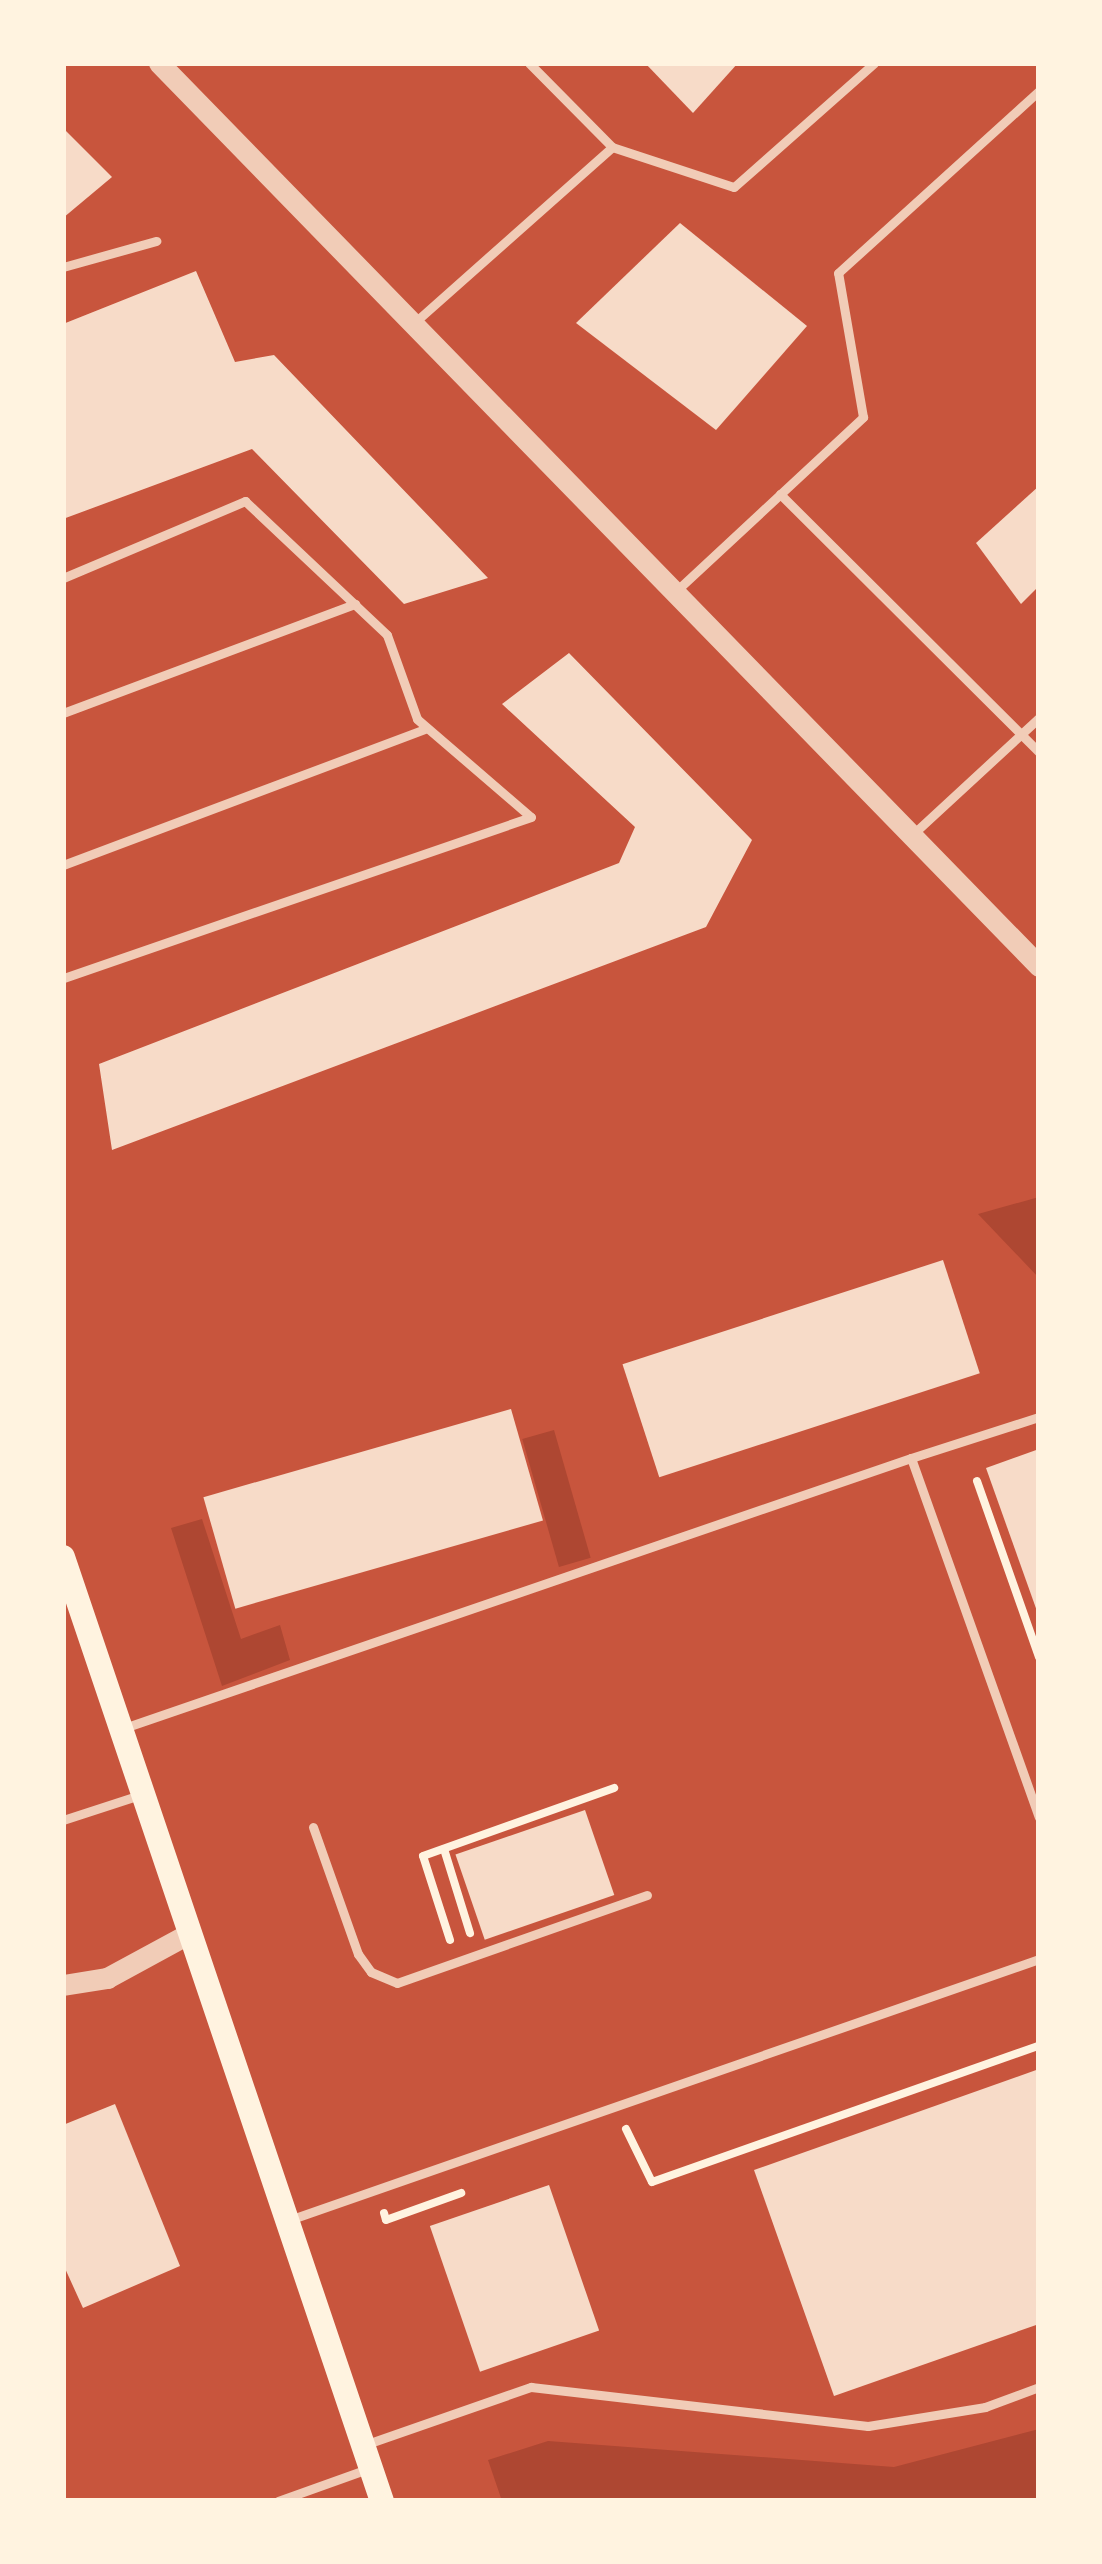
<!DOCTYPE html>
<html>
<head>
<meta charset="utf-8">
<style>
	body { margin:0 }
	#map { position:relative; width:1102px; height:2564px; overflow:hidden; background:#c8553d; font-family:"Alegreya Sans",sans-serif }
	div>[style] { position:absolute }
	.green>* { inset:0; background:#ae4732; transform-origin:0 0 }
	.building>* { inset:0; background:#f7dbc8; transform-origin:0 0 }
	.path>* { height:8px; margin:-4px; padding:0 4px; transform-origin:4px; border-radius:4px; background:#fff3e0 }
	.service>* { height:9px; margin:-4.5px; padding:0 4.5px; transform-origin:4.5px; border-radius:4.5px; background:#f1ccb7 }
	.tertiary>* { height:21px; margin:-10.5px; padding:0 10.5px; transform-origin:10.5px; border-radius:10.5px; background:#f1ccb7 }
	.secondary>* { height:24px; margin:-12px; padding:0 12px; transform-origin:12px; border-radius:12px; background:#fff3e0 }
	span { translate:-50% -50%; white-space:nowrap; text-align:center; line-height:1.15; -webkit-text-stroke:10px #fff3e0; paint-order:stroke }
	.frame { position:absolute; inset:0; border:66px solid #fff3e0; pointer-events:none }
</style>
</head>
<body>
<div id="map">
	<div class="green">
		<i style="clip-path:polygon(1039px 1197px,1039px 1278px,978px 1214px)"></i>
		<i style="left:554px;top:1430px;width:133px;height:33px;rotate:74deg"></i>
		<i style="clip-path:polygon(202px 1519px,241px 1639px,280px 1625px,290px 1660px,222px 1686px,171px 1528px)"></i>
		<i style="clip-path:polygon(1039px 2429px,1039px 2501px,502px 2501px,488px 2460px,548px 2441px,894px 2467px)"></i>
	</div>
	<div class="building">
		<i style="clip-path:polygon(645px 63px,738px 63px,693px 113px)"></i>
		<i style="clip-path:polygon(63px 128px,112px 177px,63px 218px)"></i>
		<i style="clip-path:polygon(680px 223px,807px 326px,716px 430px,576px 323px)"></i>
		<i style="clip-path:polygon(196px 271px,235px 362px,274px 355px,488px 578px,404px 604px,252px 449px,63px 519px,63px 324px)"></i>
		<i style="clip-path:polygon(1039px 486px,1039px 586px,1021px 604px,976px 543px)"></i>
		<i style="clip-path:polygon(569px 653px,752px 840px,706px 927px,112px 1150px,99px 1064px,619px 863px,635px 827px,502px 704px)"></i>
		<i style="left:943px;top:1260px;width:119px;height:337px;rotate:72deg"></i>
		<i style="left:511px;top:1409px;width:116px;height:320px;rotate:74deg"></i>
		<i style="clip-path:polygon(1039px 1449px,1039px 1614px,1038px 1614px,986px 1468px)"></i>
		<i style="left:585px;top:1810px;width:90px;height:137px;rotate:71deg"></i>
		<i style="clip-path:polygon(1039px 2069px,1039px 2324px,834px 2396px,754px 2170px)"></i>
		<i style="clip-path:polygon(115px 2104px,180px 2266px,83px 2308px,63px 2264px,63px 2125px)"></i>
		<i style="left:549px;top:2185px;width:154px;height:126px;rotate:71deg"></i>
	</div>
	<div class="path">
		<i style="left:977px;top:1481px;width:187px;rotate:70.6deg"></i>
		<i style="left:444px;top:1849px;width:88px;rotate:72.8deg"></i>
		<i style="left:450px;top:1940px;width:88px;rotate:-107.8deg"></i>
		<i style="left:423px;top:1856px;width:203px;rotate:-19.6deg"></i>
		<i style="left:626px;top:2129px;width:59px;rotate:63.9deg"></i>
		<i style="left:652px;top:2182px;width:410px;rotate:-19.4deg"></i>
		<i style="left:384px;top:2213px;width:7px;rotate:74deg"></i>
		<i style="left:386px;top:2220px;width:80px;rotate:-19.8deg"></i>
	</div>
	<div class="service">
		<i style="left:529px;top:63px;width:118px;rotate:45.3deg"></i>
		<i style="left:612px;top:147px;width:128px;rotate:18.2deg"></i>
		<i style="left:734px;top:187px;width:187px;rotate:-41.5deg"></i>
		<i style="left:63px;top:267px;width:97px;rotate:-15.6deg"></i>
		<i style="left:414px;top:323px;width:265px;rotate:-41.6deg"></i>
		<i style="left:780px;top:494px;width:366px;rotate:44.9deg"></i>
		<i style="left:63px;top:578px;width:198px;rotate:-22.9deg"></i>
		<i style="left:245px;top:501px;width:195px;rotate:43.3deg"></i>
		<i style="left:387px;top:635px;width:89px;rotate:70.3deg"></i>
		<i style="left:417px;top:719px;width:150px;rotate:40.7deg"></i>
		<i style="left:531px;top:817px;width:495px;rotate:161deg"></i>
		<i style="left:675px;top:592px;width:257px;rotate:-42.9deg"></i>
		<i style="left:863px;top:417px;width:146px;rotate:-99.8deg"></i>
		<i style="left:838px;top:273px;width:271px;rotate:-42.2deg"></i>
		<i style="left:63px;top:713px;width:312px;rotate:-20.5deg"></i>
		<i style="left:912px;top:835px;width:173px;rotate:-42.7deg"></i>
		<i style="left:63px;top:865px;width:389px;rotate:-20.6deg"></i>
		<i style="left:911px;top:1458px;width:134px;rotate:-17.8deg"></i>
		<i style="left:124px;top:1728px;width:832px;rotate:-18.94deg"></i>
		<i style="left:911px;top:1458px;width:381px;rotate:70.4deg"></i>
		<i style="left:63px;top:1820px;width:84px;rotate:-18deg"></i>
		<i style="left:313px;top:1827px;width:135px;rotate:70.5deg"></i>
		<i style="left:358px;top:1954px;width:22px;rotate:54deg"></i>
		<i style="left:371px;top:1972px;width:28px;rotate:23deg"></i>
		<i style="left:397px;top:1983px;width:265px;rotate:-19.4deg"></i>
		<i style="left:292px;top:2219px;width:791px;rotate:-19.19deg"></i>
		<i style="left:367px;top:2444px;width:174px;rotate:-19.2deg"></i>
		<i style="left:531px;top:2387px;width:339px;rotate:6.6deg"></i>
		<i style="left:868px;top:2426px;width:119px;rotate:-9.2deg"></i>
		<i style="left:985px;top:2407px;width:58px;rotate:-20.3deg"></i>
		<i style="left:278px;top:2501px;width:98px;rotate:-19.7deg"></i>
	</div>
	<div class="tertiary">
		<i style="left:159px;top:63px;width:1261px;rotate:45.74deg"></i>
		<i style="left:63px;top:1985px;width:45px;rotate:-9deg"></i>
		<i style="left:107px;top:1978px;width:94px;rotate:-28.5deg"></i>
	</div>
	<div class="secondary">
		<i style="left:63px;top:1557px;width:996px;rotate:71.33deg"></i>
	</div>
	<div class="frame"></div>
</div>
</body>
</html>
